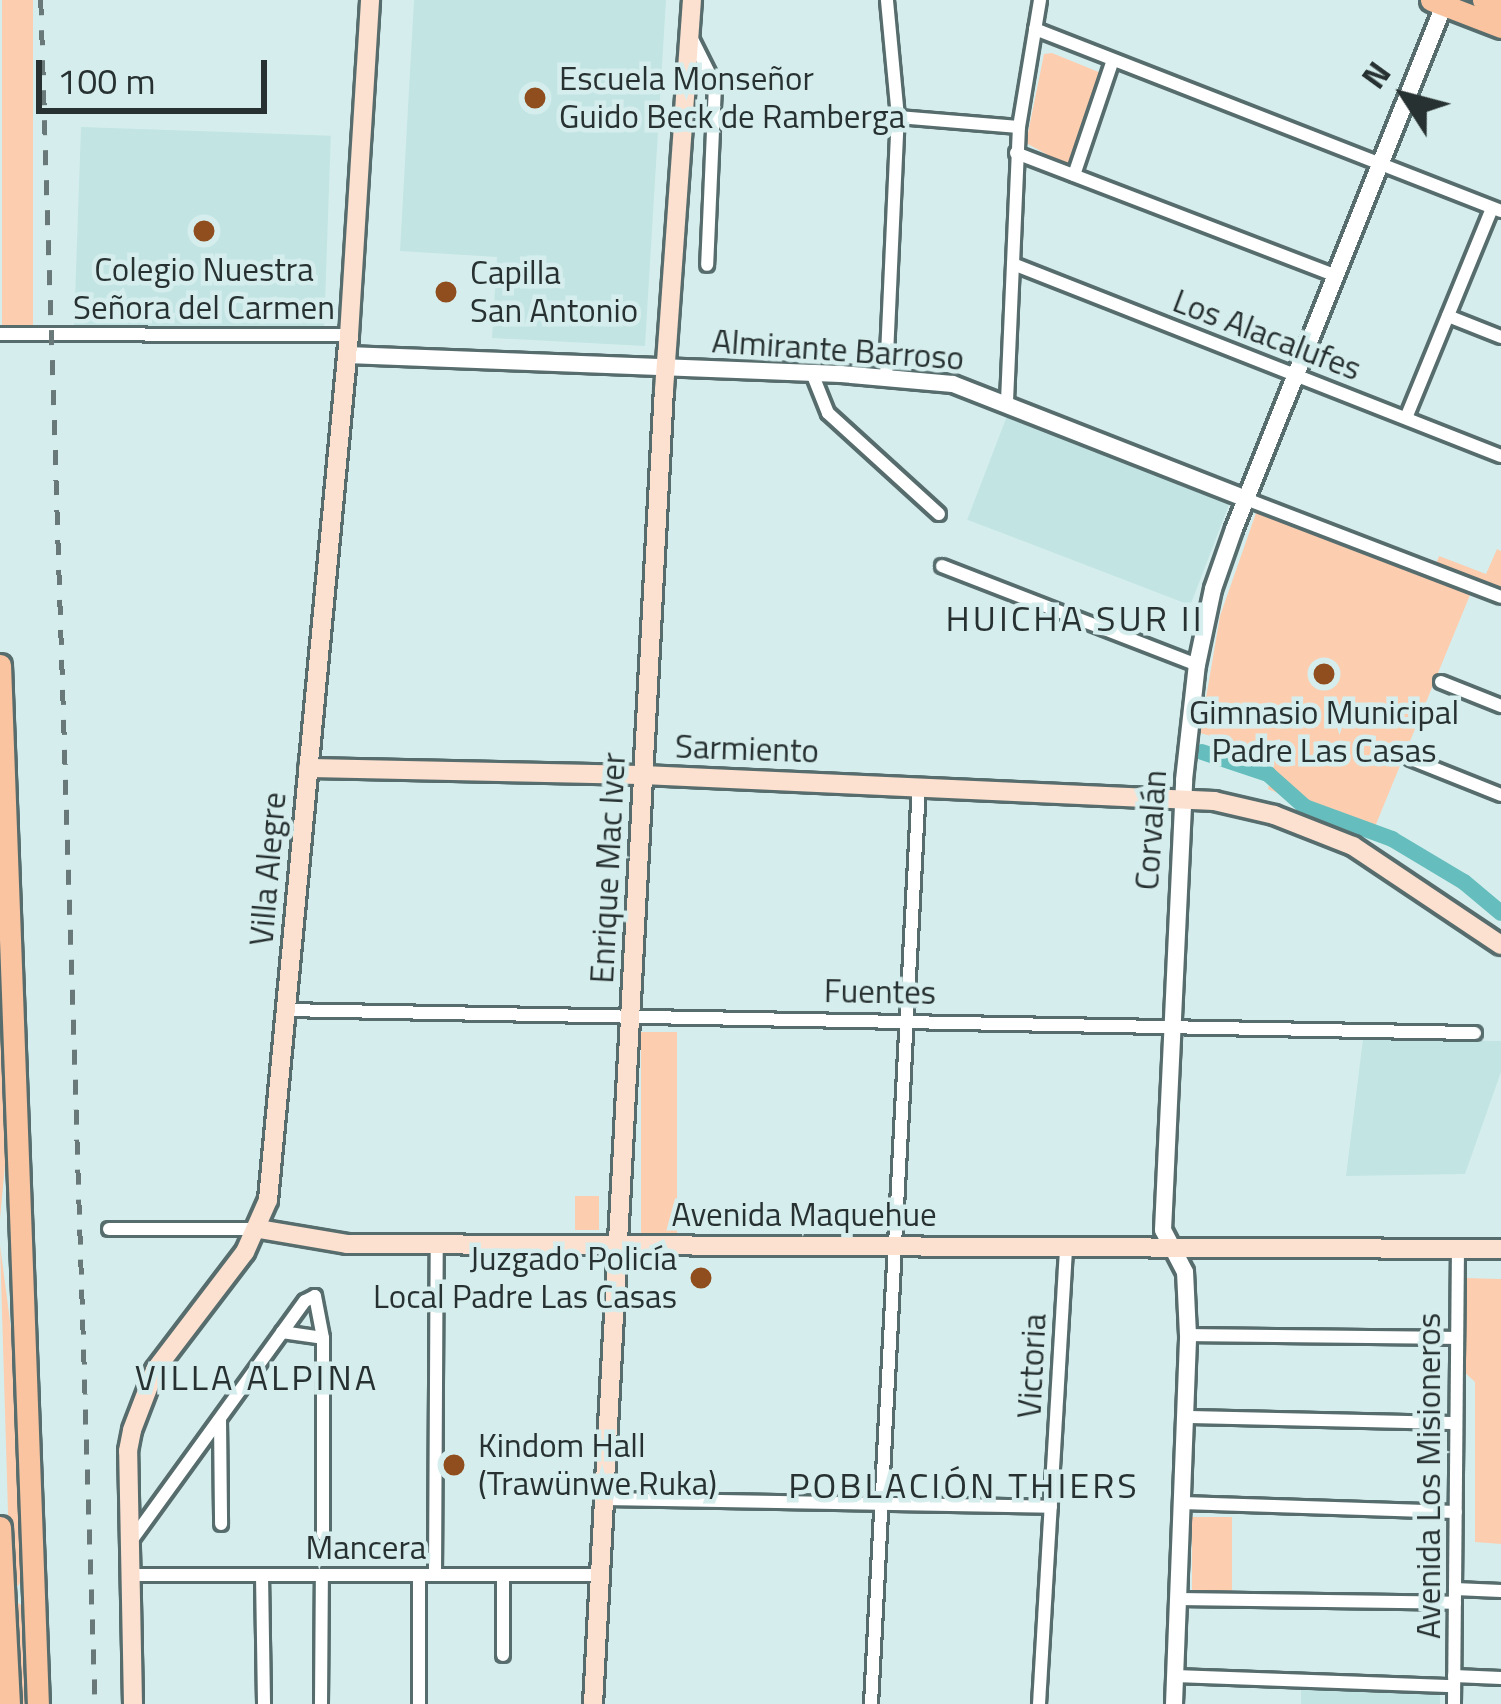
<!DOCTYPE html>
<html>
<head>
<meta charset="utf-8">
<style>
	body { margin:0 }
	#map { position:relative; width:1501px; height:1704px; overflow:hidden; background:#d5eeed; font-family:"Titillium Web",sans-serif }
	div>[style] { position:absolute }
	.built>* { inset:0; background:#c2e4e3; transform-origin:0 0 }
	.green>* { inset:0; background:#fdcdb0; transform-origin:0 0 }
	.canal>* { height:16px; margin:-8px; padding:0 8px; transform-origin:8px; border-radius:8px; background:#65bebd }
	.roads { filter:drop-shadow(3px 0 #576d6d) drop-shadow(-3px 0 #576d6d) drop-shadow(0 3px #576d6d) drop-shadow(0 -3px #576d6d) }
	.minor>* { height:12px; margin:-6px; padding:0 6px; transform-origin:6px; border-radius:6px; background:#fff }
	.tertiary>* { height:16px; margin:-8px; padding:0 8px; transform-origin:8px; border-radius:8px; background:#fff }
	.secondary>* { height:18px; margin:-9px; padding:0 9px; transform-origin:9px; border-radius:9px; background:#fde1d0 }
	.primary>* { height:21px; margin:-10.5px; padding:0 10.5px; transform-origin:10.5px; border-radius:10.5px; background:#fac4a1 }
	.rail>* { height:4.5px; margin-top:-2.25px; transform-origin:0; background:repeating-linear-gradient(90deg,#697878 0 15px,transparent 0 30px) }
	.dots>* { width:33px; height:33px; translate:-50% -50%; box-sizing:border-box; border:6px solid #d5eeed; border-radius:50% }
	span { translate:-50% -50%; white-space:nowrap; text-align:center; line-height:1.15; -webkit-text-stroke:9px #d5eeed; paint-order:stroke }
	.poi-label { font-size:33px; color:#283131 }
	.left { translate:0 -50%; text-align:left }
	.right { translate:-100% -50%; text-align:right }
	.street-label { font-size:33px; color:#283131 }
	.neighbourhood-label { font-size:36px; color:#283131; letter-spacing:3px }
	.north { position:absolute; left:1345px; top:36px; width:120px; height:120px; -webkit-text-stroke:9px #d5eeed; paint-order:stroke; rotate:306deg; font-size:33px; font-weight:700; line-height:48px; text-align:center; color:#283131 }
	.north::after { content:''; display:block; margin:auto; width:42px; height:54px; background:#283131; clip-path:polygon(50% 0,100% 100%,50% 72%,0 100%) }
	.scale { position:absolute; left:36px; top:60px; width:231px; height:54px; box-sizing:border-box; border:6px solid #283131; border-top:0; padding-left:15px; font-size:36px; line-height:42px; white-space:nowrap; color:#283131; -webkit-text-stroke:9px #d5eeed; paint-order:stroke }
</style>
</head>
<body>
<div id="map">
	<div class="built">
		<i style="clip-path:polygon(414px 0,666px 0,645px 346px,492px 338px,497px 257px,400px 251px)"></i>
		<i style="left:81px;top:127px;width:250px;height:198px;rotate:2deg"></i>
		<i style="left:1007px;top:416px;width:239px;height:111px;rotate:21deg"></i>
		<i style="clip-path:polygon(1363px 1039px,1501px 1041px,1501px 1072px,1465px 1174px,1346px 1176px)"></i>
		<i style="clip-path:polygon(1301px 1688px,1440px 1691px,1440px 1704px,1301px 1704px)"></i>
	</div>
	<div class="green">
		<i style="left:2px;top:0;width:31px;height:329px"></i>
		<i style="clip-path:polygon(1052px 53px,1101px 73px,1068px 166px,1026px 143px,1044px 54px)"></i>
		<i style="clip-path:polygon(1256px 513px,1470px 595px,1372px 834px,1268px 789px,1276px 754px,1200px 733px,1220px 616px)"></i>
		<i style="clip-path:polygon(1497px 549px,1501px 551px,1501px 590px,1436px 564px,1439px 556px,1486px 574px)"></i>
		<i style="clip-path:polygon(0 971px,7px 1143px,0 1219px)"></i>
		<i style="left:641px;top:1032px;width:36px;height:201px"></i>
		<i style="left:575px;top:1196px;width:24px;height:34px"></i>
		<i style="clip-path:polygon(0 1245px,13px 1344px,23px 1577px,18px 1586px,10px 1579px)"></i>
		<i style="clip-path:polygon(1464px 1278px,1501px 1279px,1501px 1544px,1475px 1542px,1475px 1382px,1461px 1369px)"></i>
		<i style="left:1192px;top:1517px;width:40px;height:77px"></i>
		<i style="clip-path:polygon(16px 1602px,23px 1606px,29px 1704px,18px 1704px)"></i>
	</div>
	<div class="canal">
		<i style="left:1202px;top:752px;width:70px;rotate:18.4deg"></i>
		<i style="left:1268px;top:774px;width:50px;rotate:41.7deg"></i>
		<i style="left:1305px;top:807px;width:93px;rotate:20.2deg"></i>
		<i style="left:1392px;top:839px;width:84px;rotate:30.8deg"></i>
		<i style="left:1464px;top:882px;width:48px;rotate:40deg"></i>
	</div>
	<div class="roads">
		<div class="minor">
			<i style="left:1035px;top:29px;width:500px;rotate:21.33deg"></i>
			<i style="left:691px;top:37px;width:54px;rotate:63.4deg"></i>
			<i style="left:715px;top:85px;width:180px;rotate:92.5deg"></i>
			<i style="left:898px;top:117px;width:121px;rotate:4.7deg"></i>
			<i style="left:1016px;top:153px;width:343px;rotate:21deg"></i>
			<i style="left:1074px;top:175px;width:121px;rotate:-71.3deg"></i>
			<i style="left:1013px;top:264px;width:524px;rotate:21.48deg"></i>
			<i style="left:1448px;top:316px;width:57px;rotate:21.6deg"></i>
			<i style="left:0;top:334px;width:349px;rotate:0.2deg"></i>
			<i style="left:812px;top:373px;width:43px;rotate:68.2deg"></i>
			<i style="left:828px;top:413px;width:150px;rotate:42.3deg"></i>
			<i style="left:886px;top:377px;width:260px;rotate:-87.4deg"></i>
			<i style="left:898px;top:117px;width:118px;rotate:-95.4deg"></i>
			<i style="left:1007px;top:401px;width:274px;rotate:-87.5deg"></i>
			<i style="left:1019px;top:127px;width:129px;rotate:-80.6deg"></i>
			<i style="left:1406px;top:418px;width:227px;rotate:-67.7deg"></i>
			<i style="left:1246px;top:499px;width:273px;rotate:21deg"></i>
			<i style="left:942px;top:566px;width:274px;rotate:21.2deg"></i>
			<i style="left:1441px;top:682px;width:65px;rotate:21.8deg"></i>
			<i style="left:1411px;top:759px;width:97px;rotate:21.8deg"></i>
			<i style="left:284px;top:1010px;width:1191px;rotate:1.11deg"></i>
			<i style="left:109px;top:1229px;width:148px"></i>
			<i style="left:282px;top:1332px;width:41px;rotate:8.3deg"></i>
			<i style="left:1188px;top:1335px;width:269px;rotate:0.6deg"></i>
			<i style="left:1185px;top:1417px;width:271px;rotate:1.3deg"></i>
			<i style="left:220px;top:1420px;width:104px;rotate:89.4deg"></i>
			<i style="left:605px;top:1499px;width:446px;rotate:1deg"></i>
			<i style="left:1182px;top:1503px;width:274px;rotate:1.9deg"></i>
			<i style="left:131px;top:1541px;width:296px;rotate:-54.1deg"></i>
			<i style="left:305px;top:1301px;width:11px;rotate:-27deg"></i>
			<i style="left:315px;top:1296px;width:43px;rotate:79.2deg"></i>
			<i style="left:323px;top:1338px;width:196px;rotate:90deg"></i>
			<i style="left:131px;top:1575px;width:470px"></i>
			<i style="left:262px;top:1575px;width:129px;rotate:89.1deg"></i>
			<i style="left:435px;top:1575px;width:330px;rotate:-89.7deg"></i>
			<i style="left:503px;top:1575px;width:80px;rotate:90deg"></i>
			<i style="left:1455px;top:1589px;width:46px;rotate:2.5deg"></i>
			<i style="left:1178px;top:1599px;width:277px;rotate:0.8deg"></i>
			<i style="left:1175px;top:1676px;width:279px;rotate:2.1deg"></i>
			<i style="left:1454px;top:1676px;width:47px;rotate:2.4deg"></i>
			<i style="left:321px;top:1704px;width:129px;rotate:-89.6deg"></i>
			<i style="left:419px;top:1704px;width:129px;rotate:-90deg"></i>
			<i style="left:871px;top:1704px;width:919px;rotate:-87.01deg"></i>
			<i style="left:1039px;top:1704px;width:458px;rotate:-86.6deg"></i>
			<i style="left:1454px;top:1704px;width:455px;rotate:-89.5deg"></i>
		</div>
		<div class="tertiary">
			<i style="left:347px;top:355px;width:494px;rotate:2.2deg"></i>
			<i style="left:841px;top:374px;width:112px;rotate:5.1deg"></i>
			<i style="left:953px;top:384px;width:315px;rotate:21.4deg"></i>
			<i style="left:1174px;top:1704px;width:369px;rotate:-87.8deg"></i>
			<i style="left:1188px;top:1335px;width:63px;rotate:-92.7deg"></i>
			<i style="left:1185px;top:1272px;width:47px;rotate:-117.6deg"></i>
			<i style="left:1163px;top:1230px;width:450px;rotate:-87.3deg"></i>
			<i style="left:1184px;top:780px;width:116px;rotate:-83.6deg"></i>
			<i style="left:1197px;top:665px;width:78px;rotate:-78.1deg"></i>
			<i style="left:1213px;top:589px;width:64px;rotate:-70.7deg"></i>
			<i style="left:1234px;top:529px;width:570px;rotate:-68.16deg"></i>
		</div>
		<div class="secondary">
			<i style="left:308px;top:768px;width:335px;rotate:1.2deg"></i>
			<i style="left:643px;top:775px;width:572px;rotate:2.61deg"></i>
			<i style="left:1214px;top:801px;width:62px;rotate:13.1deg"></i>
			<i style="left:1274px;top:815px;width:85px;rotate:21.4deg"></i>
			<i style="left:1353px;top:846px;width:178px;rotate:33.8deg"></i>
			<i style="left:259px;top:1229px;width:89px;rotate:9.7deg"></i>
			<i style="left:347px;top:1244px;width:1154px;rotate:0.25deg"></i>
			<i style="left:133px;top:1704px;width:253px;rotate:-91.1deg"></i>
			<i style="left:128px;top:1451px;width:21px;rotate:-79deg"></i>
			<i style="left:132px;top:1430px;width:64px;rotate:-69deg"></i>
			<i style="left:155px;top:1370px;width:148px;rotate:-52.7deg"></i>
			<i style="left:245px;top:1252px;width:57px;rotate:-66.1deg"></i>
			<i style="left:268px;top:1200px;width:869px;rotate:-84.65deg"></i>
			<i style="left:349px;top:335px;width:336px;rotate:-86.4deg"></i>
			<i style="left:593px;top:1704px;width:1316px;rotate:-86.91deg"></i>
			<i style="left:664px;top:390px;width:391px;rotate:-85.9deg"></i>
		</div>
		<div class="primary">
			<i style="left:1431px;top:0;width:75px;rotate:21.1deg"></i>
			<i style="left:1483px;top:0;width:19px;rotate:21deg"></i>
			<i style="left:0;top:665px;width:1040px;rotate:87.91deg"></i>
			<i style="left:0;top:1527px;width:177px;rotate:87.1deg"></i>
		</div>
	</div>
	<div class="rail">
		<i style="left:41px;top:0;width:1705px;rotate:88.18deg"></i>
	</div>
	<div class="dots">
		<i style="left:535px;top:98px;background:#904d1d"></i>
		<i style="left:204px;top:231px;background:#904d1d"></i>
		<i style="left:446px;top:292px;background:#904d1d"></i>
		<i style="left:1324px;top:674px;background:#904d1d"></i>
		<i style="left:701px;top:1278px;background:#904d1d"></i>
		<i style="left:454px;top:1465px;background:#904d1d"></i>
	</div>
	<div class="poi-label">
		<span class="left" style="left:559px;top:98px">Escuela Monseñor<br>Guido Beck de Ramberga</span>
		<span style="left:204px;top:289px">Colegio Nuestra<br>Señora del Carmen</span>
		<span class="left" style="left:470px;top:292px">Capilla<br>San Antonio</span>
		<span style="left:1324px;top:732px">Gimnasio Municipal<br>Padre Las Casas</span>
		<span class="right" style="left:677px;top:1278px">Juzgado Policía<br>Local Padre Las Casas</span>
		<span class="left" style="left:478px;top:1465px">Kindom Hall<br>(Trawünwe Ruka)</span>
	</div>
	<div class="street-label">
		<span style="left:1267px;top:335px;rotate:21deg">Los Alacalufes</span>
		<span style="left:838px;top:350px;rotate:4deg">Almirante Barroso</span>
		<span style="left:747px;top:749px;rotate:2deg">Sarmiento</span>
		<span style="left:1151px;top:830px;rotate:-86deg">Corvalán</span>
		<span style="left:608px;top:868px;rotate:-87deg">Enrique Mac Iver</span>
		<span style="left:268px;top:869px;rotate:-85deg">Villa Alegre</span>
		<span style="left:880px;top:992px;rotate:1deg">Fuentes</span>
		<span style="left:804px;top:1215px">Avenida Maquehue</span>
		<span style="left:1032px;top:1366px;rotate:-87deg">Victoria</span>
		<span style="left:1429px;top:1476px;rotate:-90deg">Avenida Los Misioneros</span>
		<span style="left:366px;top:1548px">Mancera</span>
	</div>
	<div class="neighbourhood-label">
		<span style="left:1075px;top:618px">HUICHA SUR II</span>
		<span style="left:257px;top:1377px">VILLA ALPINA</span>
		<span style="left:964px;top:1485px">POBLACIÓN THIERS</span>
	</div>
	<div class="north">N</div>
	<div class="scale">100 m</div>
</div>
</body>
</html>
